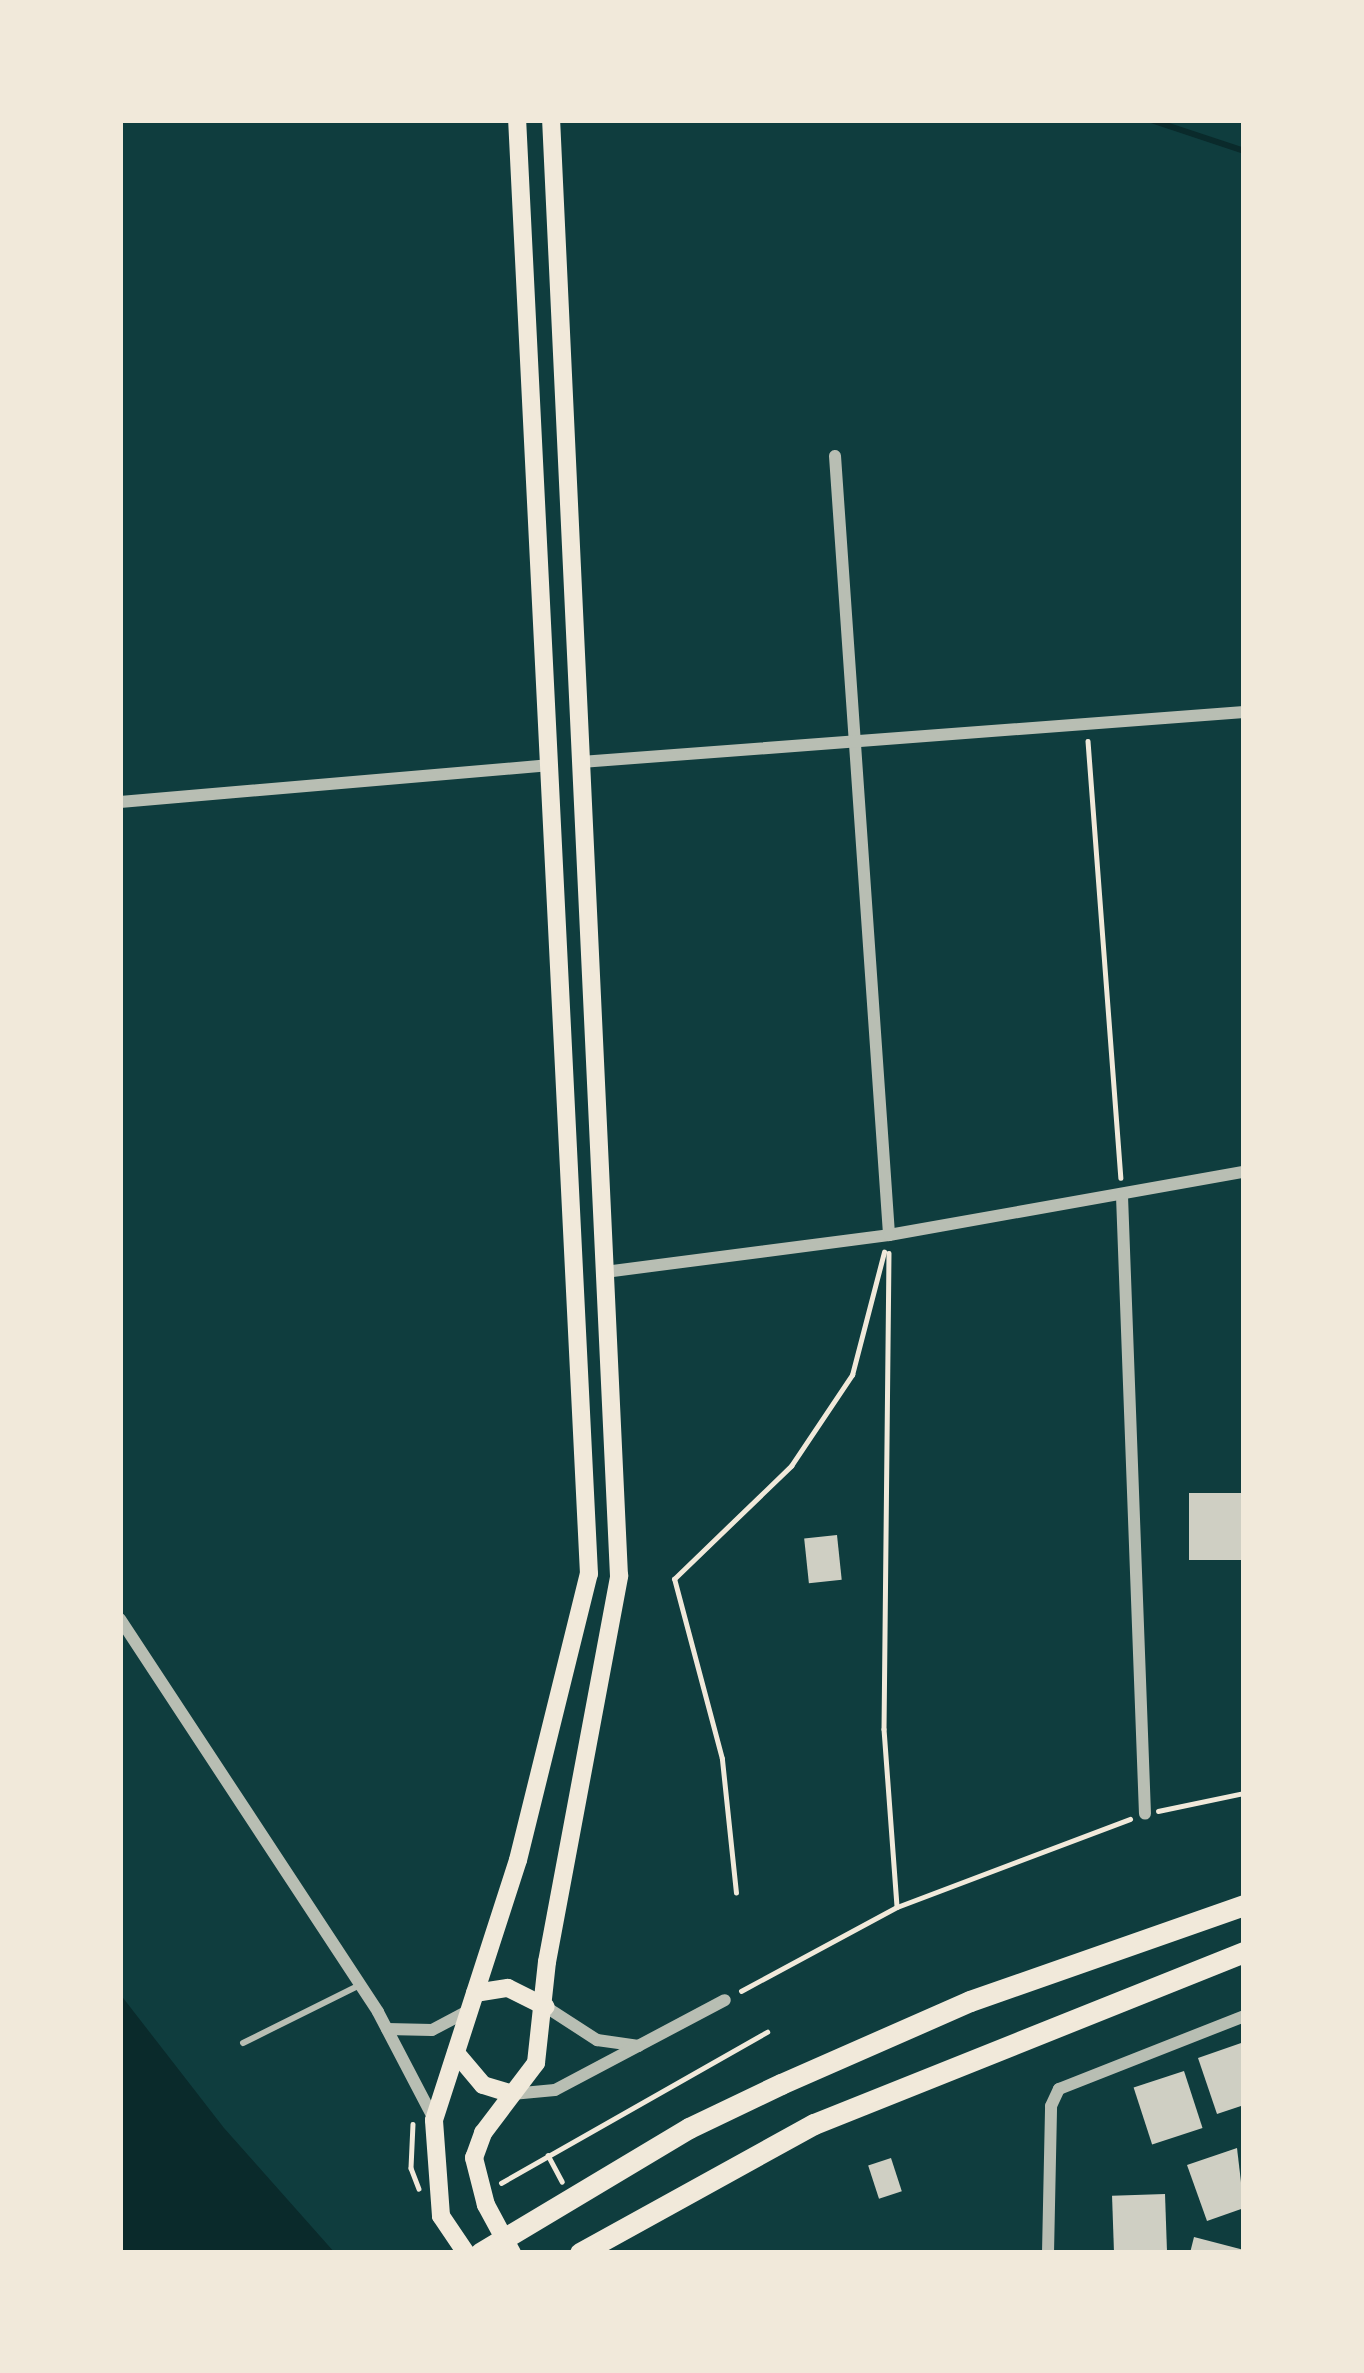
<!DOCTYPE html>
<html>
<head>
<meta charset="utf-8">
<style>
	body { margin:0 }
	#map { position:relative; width:1364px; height:2373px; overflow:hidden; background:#0f3d3e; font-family:Montserrat,sans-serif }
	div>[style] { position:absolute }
	.water>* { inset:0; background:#0a2a2b }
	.stream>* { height:6px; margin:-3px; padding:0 3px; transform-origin:3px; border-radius:3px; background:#0a2a2b }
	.building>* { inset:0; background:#cfcfc3; transform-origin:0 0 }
	.path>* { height:4.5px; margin:-2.25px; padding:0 2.25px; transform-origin:2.25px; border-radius:2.25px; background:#f1e9da }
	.service>* { height:6px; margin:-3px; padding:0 3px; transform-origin:3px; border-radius:3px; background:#b8beb3 }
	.minor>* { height:12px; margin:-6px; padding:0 6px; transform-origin:6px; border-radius:6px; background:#b8beb3 }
	.secondary>* { height:18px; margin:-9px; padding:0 9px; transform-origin:9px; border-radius:9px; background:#f1e9da }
	.trunk>* { height:21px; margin:-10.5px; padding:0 10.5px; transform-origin:10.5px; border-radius:10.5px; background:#f1e9da }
	span { translate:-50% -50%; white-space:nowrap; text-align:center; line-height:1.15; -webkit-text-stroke:9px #f1e9da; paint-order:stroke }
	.frame { position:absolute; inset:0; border:123px solid #f1e9da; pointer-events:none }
</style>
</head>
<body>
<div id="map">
	<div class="water">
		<i style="clip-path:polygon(120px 1994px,224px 2128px,335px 2253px,120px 2253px)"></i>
	</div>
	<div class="stream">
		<i style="left:1151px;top:120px;width:98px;rotate:18.4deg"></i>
	</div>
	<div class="building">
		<i style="left:1244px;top:1493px;width:67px;height:55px;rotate:90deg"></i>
		<i style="left:837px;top:1535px;width:45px;height:33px;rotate:84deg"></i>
		<i style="clip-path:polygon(1244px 2042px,1244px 2105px,1217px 2114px,1198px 2058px)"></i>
		<i style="left:1184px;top:2071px;width:60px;height:53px;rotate:72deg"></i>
		<i style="clip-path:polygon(1237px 2148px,1244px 2208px,1207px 2221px,1187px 2165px)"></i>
		<i style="left:891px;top:2158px;width:35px;height:24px;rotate:72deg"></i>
		<i style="left:1165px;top:2194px;width:59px;height:53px;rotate:88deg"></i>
		<i style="clip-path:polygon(1194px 2237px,1244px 2250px,1244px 2253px,1190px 2253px)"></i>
	</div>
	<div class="path">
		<i style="left:1088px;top:741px;width:438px;rotate:85.7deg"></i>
		<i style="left:889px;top:1253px;width:476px;rotate:90.6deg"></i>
		<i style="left:884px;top:1729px;width:178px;rotate:85.8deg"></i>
		<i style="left:1158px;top:1811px;width:88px;rotate:-11.8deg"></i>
		<i style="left:736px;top:1893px;width:135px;rotate:-96deg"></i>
		<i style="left:722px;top:1759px;width:186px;rotate:-104.9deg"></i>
		<i style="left:674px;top:1579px;width:163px;rotate:-44deg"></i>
		<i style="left:791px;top:1466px;width:110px;rotate:-56.2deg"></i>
		<i style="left:852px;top:1375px;width:127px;rotate:-75.4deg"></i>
		<i style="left:741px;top:1991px;width:177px;rotate:-28.3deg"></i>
		<i style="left:897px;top:1907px;width:249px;rotate:-20.7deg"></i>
		<i style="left:413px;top:2124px;width:44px;rotate:92.6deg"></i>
		<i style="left:411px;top:2168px;width:22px;rotate:69deg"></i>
		<i style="left:548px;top:2155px;width:30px;rotate:62deg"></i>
		<i style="left:501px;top:2183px;width:306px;rotate:-29.6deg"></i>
	</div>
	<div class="service">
		<i style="left:243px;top:2043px;width:131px;rotate:-26.4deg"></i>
	</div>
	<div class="minor">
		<i style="left:835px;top:456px;width:781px;rotate:86.03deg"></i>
		<i style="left:581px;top:762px;width:665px;rotate:-4.31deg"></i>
		<i style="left:120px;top:802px;width:432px;rotate:-4.9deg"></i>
		<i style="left:1122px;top:1196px;width:618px;rotate:87.87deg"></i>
		<i style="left:605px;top:1272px;width:286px;rotate:-7.4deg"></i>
		<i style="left:889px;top:1235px;width:361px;rotate:-10.1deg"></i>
		<i style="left:120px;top:1619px;width:470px;rotate:56.7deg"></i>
		<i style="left:378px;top:2012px;width:121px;rotate:62.4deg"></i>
		<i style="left:546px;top:2007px;width:61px;rotate:32.9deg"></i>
		<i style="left:597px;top:2040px;width:42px;rotate:8.1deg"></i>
		<i style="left:387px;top:2029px;width:45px;rotate:1.3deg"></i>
		<i style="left:432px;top:2030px;width:41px;rotate:-27.8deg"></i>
		<i style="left:512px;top:2094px;width:43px;rotate:-5.3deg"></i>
		<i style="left:555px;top:2090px;width:192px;rotate:-27.9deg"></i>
		<i style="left:1048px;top:2253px;width:147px;rotate:-88.8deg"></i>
		<i style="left:1051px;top:2106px;width:19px;rotate:-65deg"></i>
		<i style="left:1059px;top:2089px;width:199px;rotate:-21.5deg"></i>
	</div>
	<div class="secondary">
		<i style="left:475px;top:1993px;width:33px;rotate:-9deg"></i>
		<i style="left:508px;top:1988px;width:42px;rotate:26.6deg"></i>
		<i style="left:456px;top:2053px;width:42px;rotate:49.8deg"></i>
		<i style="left:483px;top:2085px;width:30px;rotate:17deg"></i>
		<i style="left:466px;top:2253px;width:45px;rotate:-124deg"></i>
		<i style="left:441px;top:2216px;width:96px;rotate:-94.2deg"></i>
		<i style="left:434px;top:2120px;width:273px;rotate:-72.1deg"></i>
		<i style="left:518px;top:1860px;width:295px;rotate:-76.1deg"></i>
		<i style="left:589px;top:1574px;width:1456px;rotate:-92.83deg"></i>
		<i style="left:512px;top:2253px;width:55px;rotate:-118.4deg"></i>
		<i style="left:486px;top:2205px;width:49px;rotate:-104.3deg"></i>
		<i style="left:474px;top:2158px;width:27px;rotate:-70deg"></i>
		<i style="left:483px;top:2133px;width:88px;rotate:-52.9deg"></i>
		<i style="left:536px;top:2063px;width:102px;rotate:-83.8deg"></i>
		<i style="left:547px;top:1962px;width:393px;rotate:-79.4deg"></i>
		<i style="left:619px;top:1576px;width:1458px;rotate:-92.67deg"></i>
	</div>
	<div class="trunk">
		<i style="left:480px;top:2253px;width:244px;rotate:-30.9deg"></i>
		<i style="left:689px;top:2128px;width:102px;rotate:-25.6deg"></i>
		<i style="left:781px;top:2084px;width:206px;rotate:-23.7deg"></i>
		<i style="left:970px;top:2001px;width:290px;rotate:-19.3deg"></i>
		<i style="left:580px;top:2253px;width:267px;rotate:-28.9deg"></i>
		<i style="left:814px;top:2124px;width:463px;rotate:-21.8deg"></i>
	</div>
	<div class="frame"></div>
</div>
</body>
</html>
